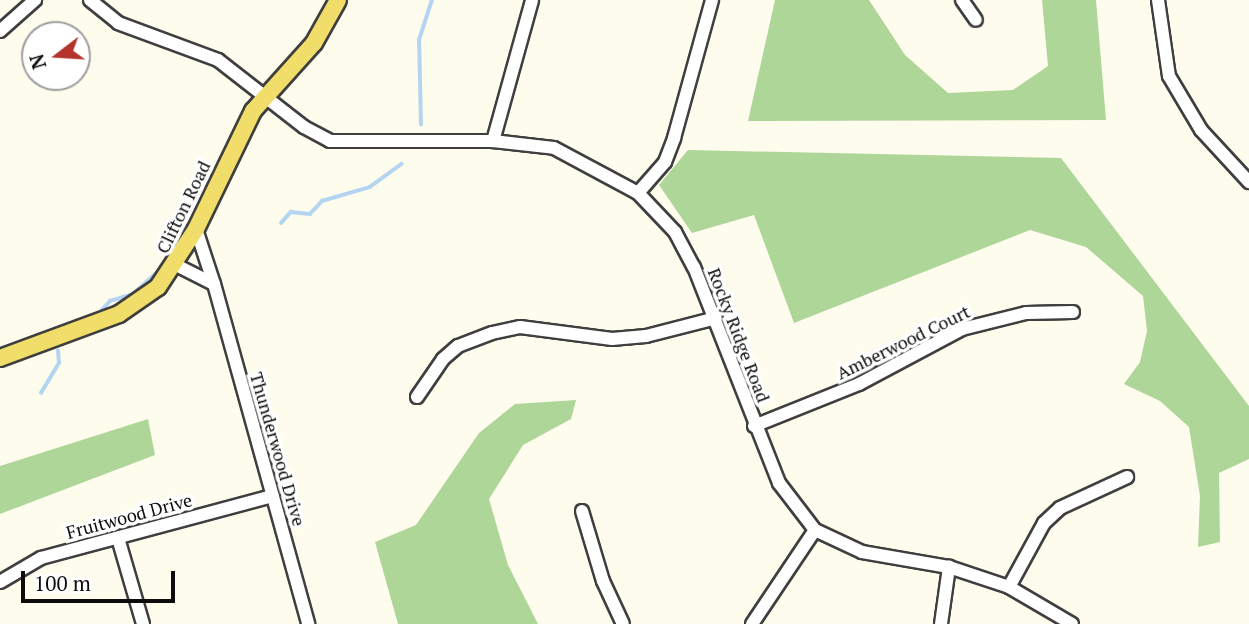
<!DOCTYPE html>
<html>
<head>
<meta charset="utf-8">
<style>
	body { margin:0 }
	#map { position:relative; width:1249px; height:624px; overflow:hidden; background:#fefcec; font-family:"PT Serif",serif }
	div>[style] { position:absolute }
	.forest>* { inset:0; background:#aed699 }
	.stream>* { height:3.5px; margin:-1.75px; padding:0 1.75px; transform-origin:1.75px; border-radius:1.75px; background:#b4d5f2 }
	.roads { filter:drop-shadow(2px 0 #3f3f3f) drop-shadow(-2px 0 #3f3f3f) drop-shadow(0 2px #3f3f3f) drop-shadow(0 -2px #3f3f3f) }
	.minor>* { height:12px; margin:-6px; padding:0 6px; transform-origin:6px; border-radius:6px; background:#fff }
	.major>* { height:16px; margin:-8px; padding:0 8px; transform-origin:8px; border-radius:8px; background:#f0dd6a }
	span { translate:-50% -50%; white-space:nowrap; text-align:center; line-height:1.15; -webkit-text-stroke:7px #fff; paint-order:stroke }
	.street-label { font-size:18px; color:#0c0c0c }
	.north { position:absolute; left:21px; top:21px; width:70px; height:70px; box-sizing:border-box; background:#fff; border:2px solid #9e9e9e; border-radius:50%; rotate:253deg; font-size:19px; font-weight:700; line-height:28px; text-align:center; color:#0c0c0c }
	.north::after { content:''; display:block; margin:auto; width:24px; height:32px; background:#b3342d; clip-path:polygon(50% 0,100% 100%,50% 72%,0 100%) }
	.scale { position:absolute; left:21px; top:571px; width:154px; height:32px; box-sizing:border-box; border:4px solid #0c0c0c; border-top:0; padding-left:9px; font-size:21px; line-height:24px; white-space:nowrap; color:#0c0c0c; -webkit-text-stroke:5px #fff; paint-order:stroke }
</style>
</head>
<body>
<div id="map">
	<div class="forest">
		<i style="clip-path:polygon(775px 0,869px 0,905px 55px,948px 93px,1013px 90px,1048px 66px,1042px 0,1096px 0,1106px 120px,748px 121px)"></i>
		<i style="clip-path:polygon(688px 150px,1061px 158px,1249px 406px,1249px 459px,1219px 473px,1220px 542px,1198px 547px,1200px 496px,1189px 427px,1160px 401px,1124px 384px,1140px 362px,1147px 331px,1143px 296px,1086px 247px,1030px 230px,794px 323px,754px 215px,692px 233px,659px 185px)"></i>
		<i style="clip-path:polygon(576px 400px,571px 419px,523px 445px,489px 499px,508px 565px,538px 624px,398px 624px,375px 542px,416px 525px,479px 433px,515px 404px)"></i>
		<i style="clip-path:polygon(148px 419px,155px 455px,0 514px,0 466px)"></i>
	</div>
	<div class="stream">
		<i style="left:421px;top:125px;width:85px;rotate:-91.3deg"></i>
		<i style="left:419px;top:40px;width:42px;rotate:-72deg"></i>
		<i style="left:281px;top:223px;width:15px;rotate:-48deg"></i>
		<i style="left:291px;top:212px;width:19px;rotate:6deg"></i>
		<i style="left:310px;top:214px;width:18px;rotate:-47deg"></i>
		<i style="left:322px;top:201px;width:50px;rotate:-16.3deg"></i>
		<i style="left:370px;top:187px;width:39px;rotate:-36deg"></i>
		<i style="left:102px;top:310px;width:12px;rotate:-48deg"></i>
		<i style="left:110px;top:301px;width:24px;rotate:-17deg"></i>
		<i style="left:133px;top:294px;width:39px;rotate:-42deg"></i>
		<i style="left:41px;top:393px;width:35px;rotate:-59deg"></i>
		<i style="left:59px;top:363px;width:12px;rotate:-95deg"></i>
	</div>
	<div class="roads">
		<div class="minor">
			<i style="left:90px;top:0;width:36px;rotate:39deg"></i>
			<i style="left:118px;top:23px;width:107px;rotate:20.3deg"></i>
			<i style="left:218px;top:60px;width:109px;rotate:37.9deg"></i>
			<i style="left:304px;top:127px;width:30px;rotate:28deg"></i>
			<i style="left:330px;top:141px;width:163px"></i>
			<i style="left:493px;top:141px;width:61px;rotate:6.5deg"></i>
			<i style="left:554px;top:148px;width:95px;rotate:28.2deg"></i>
			<i style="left:638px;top:193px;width:54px;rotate:46.5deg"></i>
			<i style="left:675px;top:232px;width:40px;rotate:62deg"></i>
			<i style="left:694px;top:267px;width:232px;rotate:68.5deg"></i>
			<i style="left:779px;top:483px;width:59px;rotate:52.5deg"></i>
			<i style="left:815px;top:530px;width:52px;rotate:25.1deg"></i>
			<i style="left:862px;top:552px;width:88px;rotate:9.8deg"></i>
			<i style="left:949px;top:567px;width:63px;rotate:18.4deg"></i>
			<i style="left:1009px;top:587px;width:73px;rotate:30.4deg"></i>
			<i style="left:962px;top:0;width:24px;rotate:55deg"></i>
			<i style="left:1158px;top:0;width:77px;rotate:81.8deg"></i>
			<i style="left:1169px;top:76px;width:63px;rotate:59.3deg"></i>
			<i style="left:1201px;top:130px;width:71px;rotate:47.3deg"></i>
			<i style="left:0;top:31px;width:47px;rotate:-41.5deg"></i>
			<i style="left:493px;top:141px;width:146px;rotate:-74.5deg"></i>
			<i style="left:638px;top:193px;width:41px;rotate:-48.9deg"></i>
			<i style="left:665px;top:162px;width:26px;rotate:-69deg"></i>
			<i style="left:674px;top:138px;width:143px;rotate:-74.6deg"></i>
			<i style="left:196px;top:229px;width:58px;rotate:71.9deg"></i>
			<i style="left:176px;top:265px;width:42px;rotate:26.6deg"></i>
			<i style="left:214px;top:284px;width:353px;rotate:74.5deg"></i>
			<i style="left:417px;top:397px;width:46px;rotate:-55.6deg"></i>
			<i style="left:443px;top:359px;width:20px;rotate:-41deg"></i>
			<i style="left:458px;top:346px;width:36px;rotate:-21deg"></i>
			<i style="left:492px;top:333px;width:29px;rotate:-12deg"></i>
			<i style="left:520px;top:327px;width:93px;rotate:7.4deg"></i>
			<i style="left:612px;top:339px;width:34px;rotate:-5deg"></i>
			<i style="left:646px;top:336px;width:72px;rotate:-14.4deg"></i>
			<i style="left:754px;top:426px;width:113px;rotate:-21.8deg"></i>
			<i style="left:859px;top:384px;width:117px;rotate:-28.1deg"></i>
			<i style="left:962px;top:329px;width:66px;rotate:-14deg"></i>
			<i style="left:1026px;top:313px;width:47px;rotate:-1.2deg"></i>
			<i style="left:582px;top:511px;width:73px;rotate:73.3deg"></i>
			<i style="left:603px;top:581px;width:47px;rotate:65.1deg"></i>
			<i style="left:118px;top:538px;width:90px;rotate:73.8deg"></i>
			<i style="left:0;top:582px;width:48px;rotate:-30.3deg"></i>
			<i style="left:41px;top:558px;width:240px;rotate:-15deg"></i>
			<i style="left:1009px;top:587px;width:73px;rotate:-61.3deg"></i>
			<i style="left:1044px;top:523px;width:22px;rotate:-43deg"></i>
			<i style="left:1060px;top:508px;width:74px;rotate:-24.8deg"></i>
			<i style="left:752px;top:624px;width:113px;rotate:-56.2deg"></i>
			<i style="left:941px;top:624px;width:58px;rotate:-82deg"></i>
		</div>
		<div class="major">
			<i style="left:0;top:358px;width:127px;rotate:-20.3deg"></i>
			<i style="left:119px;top:314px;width:47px;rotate:-34.7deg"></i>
			<i style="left:158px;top:287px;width:69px;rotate:-56.8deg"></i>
			<i style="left:196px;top:229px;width:131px;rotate:-64.2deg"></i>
			<i style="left:253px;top:111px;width:91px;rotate:-48.1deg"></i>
			<i style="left:314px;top:43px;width:49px;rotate:-60.8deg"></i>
		</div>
	</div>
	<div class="street-label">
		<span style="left:183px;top:207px;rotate:-64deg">Clifton Road</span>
		<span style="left:739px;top:335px;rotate:69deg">Rocky Ridge Road</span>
		<span style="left:903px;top:342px;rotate:-26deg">Amberwood Court</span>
		<span style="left:278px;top:449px;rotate:74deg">Thunderwood Drive</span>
		<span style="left:129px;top:516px;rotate:-15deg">Fruitwood Drive</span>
	</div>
	<div class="north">N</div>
	<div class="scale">100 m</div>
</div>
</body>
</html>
